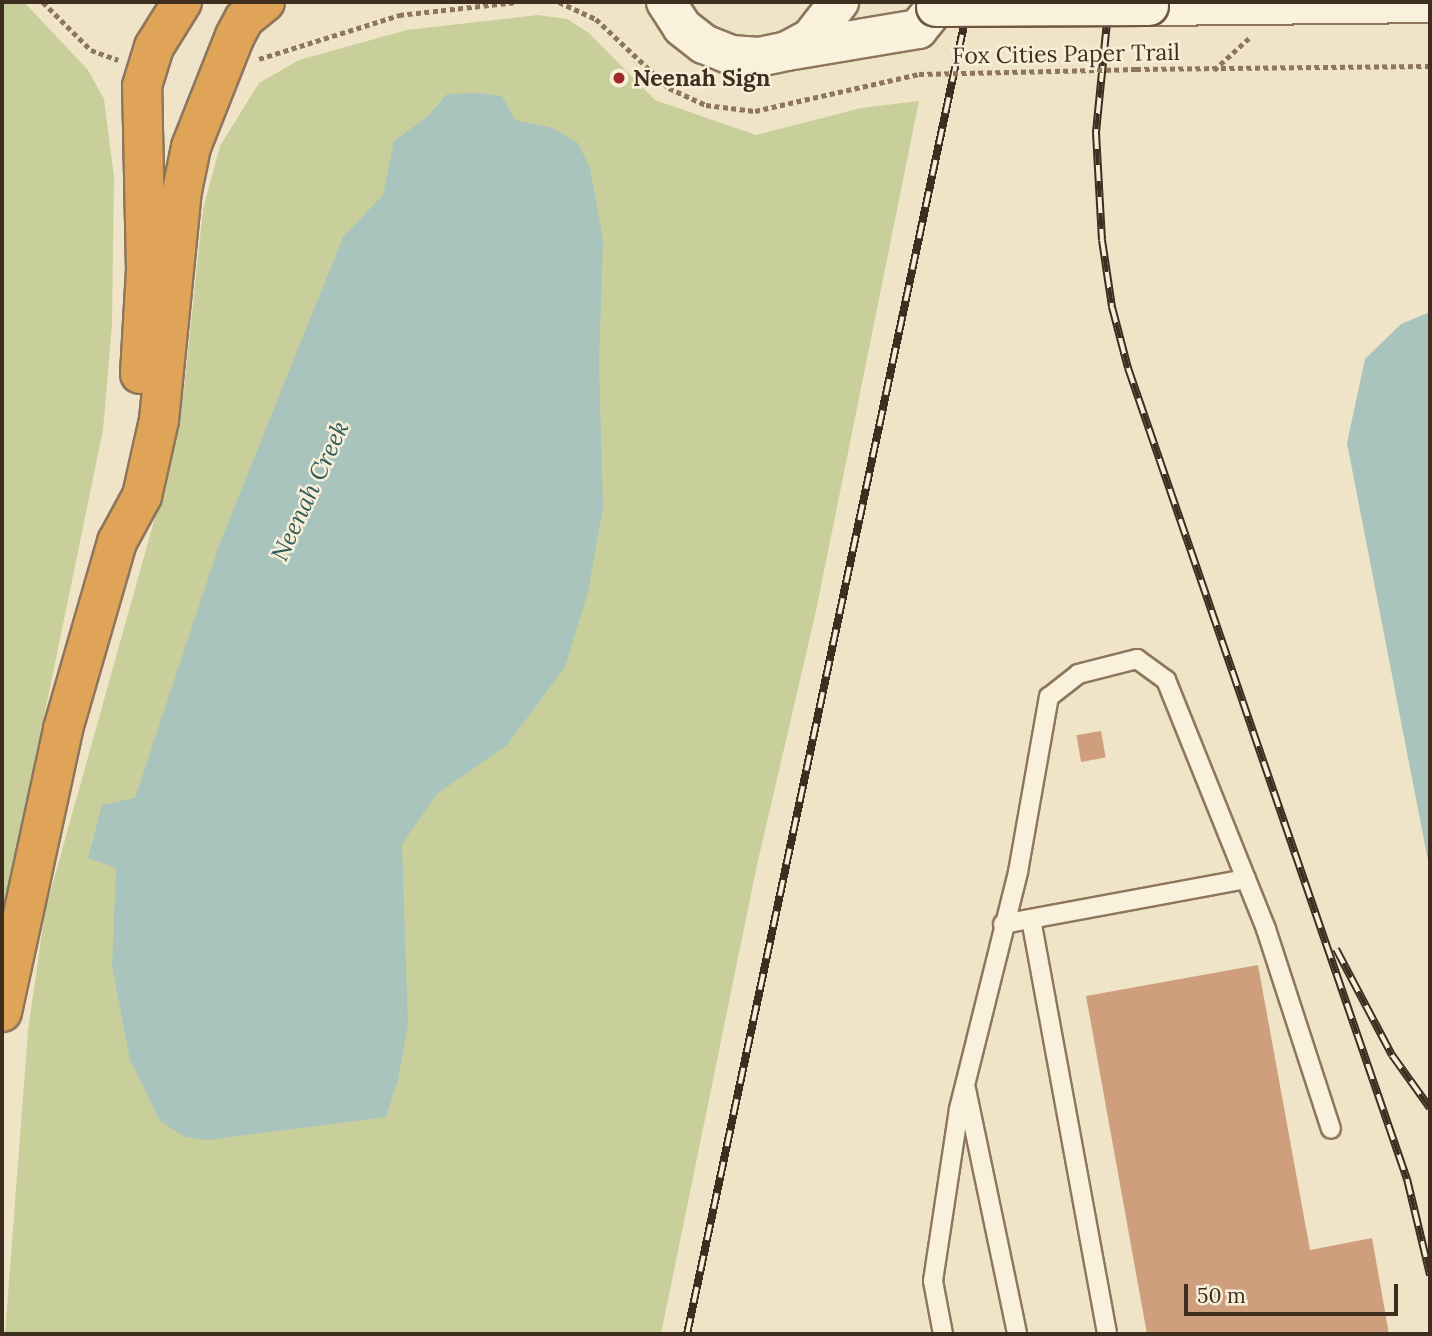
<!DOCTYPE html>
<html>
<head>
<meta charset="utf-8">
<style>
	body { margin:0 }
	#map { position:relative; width:1432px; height:1336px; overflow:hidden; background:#f0e4c8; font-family:Lora,serif }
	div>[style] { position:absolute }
	.green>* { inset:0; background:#c9cf9b }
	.water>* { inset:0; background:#a9c4bc }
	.building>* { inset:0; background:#cf9f7d; transform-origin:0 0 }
	.path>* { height:4.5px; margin-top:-2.25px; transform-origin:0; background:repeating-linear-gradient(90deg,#8d765c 0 5px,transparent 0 8.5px) }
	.roads { filter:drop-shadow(2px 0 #8d765c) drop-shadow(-2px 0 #8d765c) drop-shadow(0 2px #8d765c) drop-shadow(0 -2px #8d765c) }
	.lane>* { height:18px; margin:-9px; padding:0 9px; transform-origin:9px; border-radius:9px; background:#faf1dc }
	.secondary>* { height:38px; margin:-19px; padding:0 19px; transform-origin:19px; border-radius:19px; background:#faf1dc }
	.highway>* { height:38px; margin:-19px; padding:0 19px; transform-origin:19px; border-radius:19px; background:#e0a458 }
	.rail>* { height:8px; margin-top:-4px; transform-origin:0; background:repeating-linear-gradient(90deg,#f7eed8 0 16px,#3d2e20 0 32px); box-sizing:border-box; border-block:2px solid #3d2e20 }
	.path-bridge>* { height:4.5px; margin-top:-2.25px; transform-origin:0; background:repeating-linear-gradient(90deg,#8d765c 0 5px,transparent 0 8.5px) }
	.bridges { filter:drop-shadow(2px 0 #6f573f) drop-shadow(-2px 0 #6f573f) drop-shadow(0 2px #6f573f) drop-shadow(0 -2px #6f573f) }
	.secondary-bridge>* { height:38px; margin:-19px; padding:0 19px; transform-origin:19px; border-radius:19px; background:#faf1dc }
	.dots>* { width:19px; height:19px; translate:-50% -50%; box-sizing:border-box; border:4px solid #f7eed8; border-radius:50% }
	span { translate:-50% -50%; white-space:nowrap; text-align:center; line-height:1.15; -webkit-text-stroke:5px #f7eed8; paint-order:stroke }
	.street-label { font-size:23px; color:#3d2e20 }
	.poi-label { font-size:23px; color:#3d2e20; font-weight:700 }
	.left { translate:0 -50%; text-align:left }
	.water-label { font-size:24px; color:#2f5d5a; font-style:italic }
	.frame { position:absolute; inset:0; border:4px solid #3d2e20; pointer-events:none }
	.scale { position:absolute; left:1184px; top:1284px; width:214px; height:32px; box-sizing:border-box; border:4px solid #3d2e20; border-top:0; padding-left:9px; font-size:21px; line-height:24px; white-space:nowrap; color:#3d2e20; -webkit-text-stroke:5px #f7eed8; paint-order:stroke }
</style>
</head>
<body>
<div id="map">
	<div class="green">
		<i style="clip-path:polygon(2px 2px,24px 2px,88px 70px,104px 99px,114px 177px,112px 324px,103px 430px,2px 921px)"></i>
		<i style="clip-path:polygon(538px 15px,567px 19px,589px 33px,655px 100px,756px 135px,861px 108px,919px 101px,816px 611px,757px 865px,661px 1334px,5px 1334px,28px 1031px,45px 911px,164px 485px,184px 389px,203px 209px,220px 146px,259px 83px,299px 60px,407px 30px)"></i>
	</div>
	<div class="water">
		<i style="clip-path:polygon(476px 93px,502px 96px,515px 120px,553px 128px,578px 143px,590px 168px,603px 240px,599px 365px,603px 508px,588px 592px,565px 667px,507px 745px,437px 794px,402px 844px,408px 1024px,398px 1080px,386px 1117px,208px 1140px,185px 1137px,160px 1121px,130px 1060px,112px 966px,116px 868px,88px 858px,102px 805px,135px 798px,220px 543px,343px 237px,383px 195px,394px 141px,428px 116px,447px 94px)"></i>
		<i style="clip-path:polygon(1430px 312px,1430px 871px,1347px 443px,1365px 359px,1401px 324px)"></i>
	</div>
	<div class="building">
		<i style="left:1101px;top:731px;width:27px;height:25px;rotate:80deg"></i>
		<i style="clip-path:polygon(1258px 965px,1310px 1250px,1372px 1238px,1389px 1334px,1147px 1334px,1086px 996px)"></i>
	</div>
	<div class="path">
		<i style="left:43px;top:2px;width:68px;rotate:45deg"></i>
		<i style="left:91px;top:50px;width:29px;rotate:20deg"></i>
		<i style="left:559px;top:2px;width:41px;rotate:24.7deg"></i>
		<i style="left:596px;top:19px;width:100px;rotate:43.4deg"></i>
		<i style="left:669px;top:88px;width:41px;rotate:24.7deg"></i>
		<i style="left:706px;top:105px;width:49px;rotate:7deg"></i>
		<i style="left:755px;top:111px;width:168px;rotate:-12.7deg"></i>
		<i style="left:259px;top:59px;width:147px;rotate:-17.4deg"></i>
		<i style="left:399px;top:15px;width:118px;rotate:-6.3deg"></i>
		<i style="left:1136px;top:69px;width:294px;rotate:-0.6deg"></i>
		<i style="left:1214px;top:70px;width:47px;rotate:-42.4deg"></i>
	</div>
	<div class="roads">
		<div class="lane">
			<i style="left:1031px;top:919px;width:422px;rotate:79.6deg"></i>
			<i style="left:1003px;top:924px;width:247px;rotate:-10.5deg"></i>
			<i style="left:966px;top:1089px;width:250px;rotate:78.2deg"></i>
			<i style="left:943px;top:1334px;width:54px;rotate:-100.7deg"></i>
			<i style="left:933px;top:1281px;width:174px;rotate:-81.4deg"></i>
			<i style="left:959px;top:1109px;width:244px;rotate:-76deg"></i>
			<i style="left:1018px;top:872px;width:178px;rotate:-80deg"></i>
			<i style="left:1049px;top:697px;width:37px;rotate:-38deg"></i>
			<i style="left:1078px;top:674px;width:61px;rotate:-14.3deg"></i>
			<i style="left:1137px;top:659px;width:36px;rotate:36deg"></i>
			<i style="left:1166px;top:680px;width:268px;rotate:68.1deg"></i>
			<i style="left:1266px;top:929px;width:210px;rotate:72deg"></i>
		</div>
		<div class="secondary">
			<i style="left:666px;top:2px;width:30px;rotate:57deg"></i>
			<i style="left:682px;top:27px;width:28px;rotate:38deg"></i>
			<i style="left:704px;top:44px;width:29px;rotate:22deg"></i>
			<i style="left:731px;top:55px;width:28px;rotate:4deg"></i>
			<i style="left:759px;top:57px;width:29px;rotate:-12deg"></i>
			<i style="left:787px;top:51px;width:27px;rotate:-28deg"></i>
			<i style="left:811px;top:38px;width:46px;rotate:-52.1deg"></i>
			<i style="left:1149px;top:6px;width:281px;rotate:-0.6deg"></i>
			<i style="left:793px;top:50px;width:127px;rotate:-9.5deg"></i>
			<i style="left:918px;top:29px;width:28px;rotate:-51deg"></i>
			<i style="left:936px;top:7px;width:6px;rotate:-121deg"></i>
		</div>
		<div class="highway">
			<i style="left:140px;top:374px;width:103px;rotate:-86.7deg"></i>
			<i style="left:146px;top:271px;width:185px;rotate:-91.2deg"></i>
			<i style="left:142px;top:86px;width:41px;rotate:-72.9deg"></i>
			<i style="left:154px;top:47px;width:53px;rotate:-58.1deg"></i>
			<i style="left:2px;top:1012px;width:289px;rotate:-77.8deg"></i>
			<i style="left:63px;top:729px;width:195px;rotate:-73.9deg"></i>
			<i style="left:117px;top:542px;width:52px;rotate:-61.5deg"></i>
			<i style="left:142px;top:496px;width:78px;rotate:-77.4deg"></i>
			<i style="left:159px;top:420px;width:230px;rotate:-84.3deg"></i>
			<i style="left:182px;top:191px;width:45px;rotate:-78.4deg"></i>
			<i style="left:191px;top:147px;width:119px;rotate:-68.4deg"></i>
			<i style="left:235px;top:36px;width:19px;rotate:-62deg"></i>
			<i style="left:244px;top:19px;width:27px;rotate:-39deg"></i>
		</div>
	</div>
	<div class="rail">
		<i style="left:1109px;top:2px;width:132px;rotate:95.7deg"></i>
		<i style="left:1096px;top:133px;width:107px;rotate:86.8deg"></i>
		<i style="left:1102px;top:240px;width:68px;rotate:81.5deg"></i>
		<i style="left:1112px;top:307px;width:63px;rotate:75.3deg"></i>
		<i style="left:1128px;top:368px;width:858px;rotate:71.02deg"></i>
		<i style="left:1407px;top:1179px;width:99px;rotate:76.5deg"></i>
		<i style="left:1336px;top:949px;width:120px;rotate:62.2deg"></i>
		<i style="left:1392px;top:1055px;width:65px;rotate:54.4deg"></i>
		<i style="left:687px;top:1334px;width:1362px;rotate:-78.05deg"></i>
	</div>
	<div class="path-bridge">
		<i style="left:919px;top:74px;width:217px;rotate:-1.3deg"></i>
	</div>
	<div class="bridges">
		<div class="secondary-bridge">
			<i style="left:936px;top:7px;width:213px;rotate:-0.3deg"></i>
		</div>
	</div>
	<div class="dots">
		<i style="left:619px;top:78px;background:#9e2a2b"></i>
	</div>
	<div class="street-label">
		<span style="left:1066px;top:54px;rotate:-1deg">Fox Cities Paper Trail</span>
	</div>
	<div class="poi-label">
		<span class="left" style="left:633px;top:78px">Neenah Sign</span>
	</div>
	<div class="water-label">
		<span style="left:310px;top:491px;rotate:-65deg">Neenah Creek</span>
	</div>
	<div class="frame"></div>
	<div class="scale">50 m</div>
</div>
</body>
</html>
